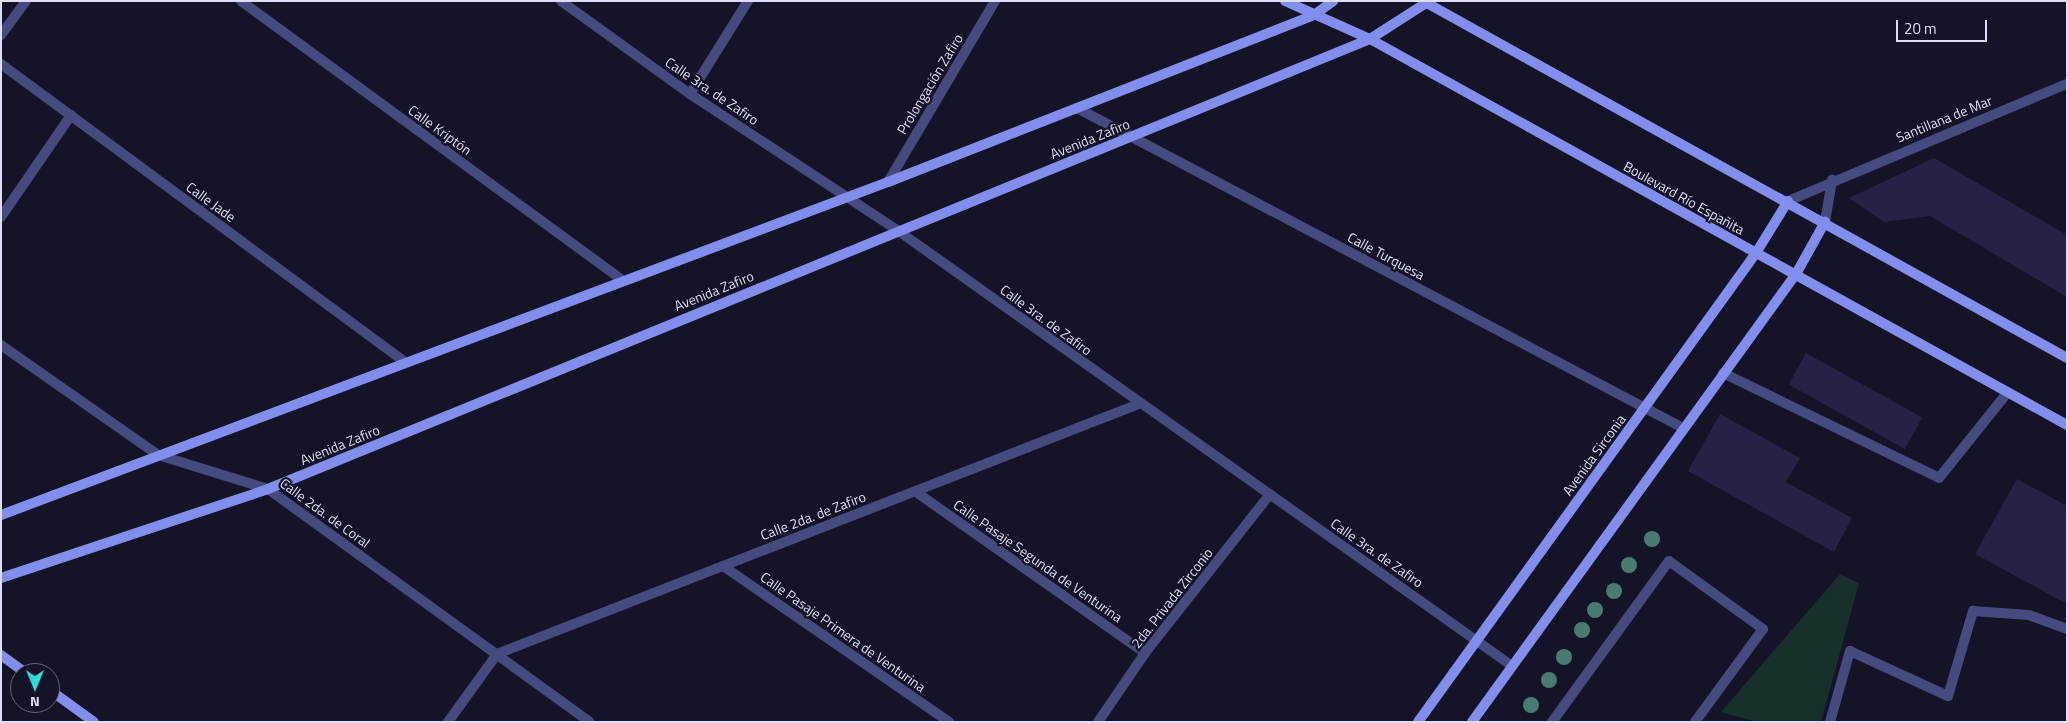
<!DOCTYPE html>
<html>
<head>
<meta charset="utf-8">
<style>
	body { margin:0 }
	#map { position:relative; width:2068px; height:723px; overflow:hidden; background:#141426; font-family:"Titillium Web",sans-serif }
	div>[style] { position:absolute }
	.green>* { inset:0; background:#17302c }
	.building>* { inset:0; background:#252245; transform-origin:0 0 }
	.lane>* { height:10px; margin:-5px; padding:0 5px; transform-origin:5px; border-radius:5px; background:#454b7f }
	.street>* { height:10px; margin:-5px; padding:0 5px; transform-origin:5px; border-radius:5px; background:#454b7f }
	.secondary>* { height:10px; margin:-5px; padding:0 5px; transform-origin:5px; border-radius:5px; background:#828eed }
	.trees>* { width:16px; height:16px; margin:-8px; border-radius:50%; background:#487c70 }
	span { translate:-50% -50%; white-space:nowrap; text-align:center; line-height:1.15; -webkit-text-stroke:4.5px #141426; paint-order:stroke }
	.street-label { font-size:14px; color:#dedefa }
	.frame { position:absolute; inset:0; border:2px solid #dedefa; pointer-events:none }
	.north { position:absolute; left:10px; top:663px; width:50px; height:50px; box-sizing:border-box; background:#141426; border:1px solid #65657b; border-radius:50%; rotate:180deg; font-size:14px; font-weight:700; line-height:20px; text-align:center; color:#dedefa }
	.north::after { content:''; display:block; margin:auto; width:18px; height:22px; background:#24e0d9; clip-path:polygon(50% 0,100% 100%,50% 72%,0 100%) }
	.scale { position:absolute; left:1896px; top:20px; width:91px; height:22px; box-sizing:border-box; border:2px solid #dedefa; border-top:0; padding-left:6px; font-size:15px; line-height:18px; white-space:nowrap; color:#dedefa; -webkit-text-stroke:4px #141426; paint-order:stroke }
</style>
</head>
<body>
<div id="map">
	<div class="green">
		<i style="clip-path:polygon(1840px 574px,1859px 583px,1821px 722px,1757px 722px,1721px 712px)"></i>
	</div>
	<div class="building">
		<i style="clip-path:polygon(1934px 158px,2067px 235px,2067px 297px,1930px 216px,1884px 222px,1849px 198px)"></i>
		<i style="left:1806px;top:353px;width:133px;height:36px;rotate:29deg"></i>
		<i style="clip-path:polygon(1720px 414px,1800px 458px,1786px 482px,1852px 518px,1834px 552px,1688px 471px)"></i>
		<i style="clip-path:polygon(2017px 479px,2067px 506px,2067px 604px,1975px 554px)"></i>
	</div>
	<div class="lane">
		<i style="left:1723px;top:373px;width:240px;rotate:25.9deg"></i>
		<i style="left:1939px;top:478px;width:110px;rotate:-51.3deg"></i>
		<i style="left:1552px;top:722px;width:199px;rotate:-54deg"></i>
		<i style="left:1669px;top:561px;width:116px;rotate:35.9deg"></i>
		<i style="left:1763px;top:629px;width:115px;rotate:126.2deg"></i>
		<i style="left:1830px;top:722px;width:74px;rotate:-74.3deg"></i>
		<i style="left:1850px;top:651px;width:108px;rotate:24.7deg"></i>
		<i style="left:1948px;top:696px;width:89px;rotate:-73.6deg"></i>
		<i style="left:1973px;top:611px;width:56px;rotate:4.1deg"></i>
		<i style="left:2029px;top:615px;width:40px;rotate:20.2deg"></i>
	</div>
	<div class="street">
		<i style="left:241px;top:1px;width:472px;rotate:36.2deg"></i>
		<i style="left:561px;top:1px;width:159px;rotate:35.8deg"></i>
		<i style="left:690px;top:94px;width:248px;rotate:33.3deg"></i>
		<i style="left:897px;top:230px;width:754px;rotate:35.33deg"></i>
		<i style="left:1px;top:35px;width:42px;rotate:-53.7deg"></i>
		<i style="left:1px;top:64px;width:502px;rotate:36.41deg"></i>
		<i style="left:690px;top:94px;width:110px;rotate:-58.1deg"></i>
		<i style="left:1077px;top:108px;width:685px;rotate:27.84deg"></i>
		<i style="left:888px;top:182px;width:210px;rotate:-59.4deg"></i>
		<i style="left:1788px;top:201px;width:303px;rotate:-22.8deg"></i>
		<i style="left:1px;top:217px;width:124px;rotate:-55.5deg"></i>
		<i style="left:1825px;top:222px;width:43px;rotate:-80.5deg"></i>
		<i style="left:1px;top:345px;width:192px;rotate:35deg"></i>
		<i style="left:158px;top:455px;width:115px;rotate:17.2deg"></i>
		<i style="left:268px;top:489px;width:397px;rotate:35.9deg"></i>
		<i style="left:916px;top:492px;width:280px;rotate:35.1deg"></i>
		<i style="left:723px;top:566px;width:275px;rotate:34.6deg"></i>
		<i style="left:448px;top:722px;width:84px;rotate:-54.2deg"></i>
		<i style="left:497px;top:654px;width:689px;rotate:-21.28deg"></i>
		<i style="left:1098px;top:722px;width:83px;rotate:-55.7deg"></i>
		<i style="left:1145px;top:653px;width:202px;rotate:-51.8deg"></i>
	</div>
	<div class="secondary">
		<i style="left:1285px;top:1px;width:93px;rotate:24.1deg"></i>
		<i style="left:1370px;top:39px;width:797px;rotate:28.98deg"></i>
		<i style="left:1423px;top:1px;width:736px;rotate:29deg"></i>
		<i style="left:1px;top:515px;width:947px;rotate:-20.58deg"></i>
		<i style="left:888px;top:182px;width:458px;rotate:-21.4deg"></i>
		<i style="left:1314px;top:15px;width:24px;rotate:-36deg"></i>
		<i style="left:1px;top:578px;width:281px;rotate:-18.4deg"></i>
		<i style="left:268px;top:489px;width:1190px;rotate:-22.21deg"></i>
		<i style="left:1370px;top:39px;width:67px;rotate:-32.7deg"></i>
		<i style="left:1px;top:655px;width:31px;rotate:36deg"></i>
		<i style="left:50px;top:690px;width:54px;rotate:36deg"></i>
		<i style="left:1418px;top:722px;width:578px;rotate:-54.22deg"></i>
		<i style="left:1756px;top:253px;width:61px;rotate:-58.4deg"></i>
		<i style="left:1472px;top:722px;width:553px;rotate:-54.13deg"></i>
		<i style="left:1796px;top:274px;width:60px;rotate:-60.9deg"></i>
	</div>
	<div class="trees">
		<i style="left:1652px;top:539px"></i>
		<i style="left:1629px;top:565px"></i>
		<i style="left:1614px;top:591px"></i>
		<i style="left:1595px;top:610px"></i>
		<i style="left:1582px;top:630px"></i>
		<i style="left:1564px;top:657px"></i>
		<i style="left:1549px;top:680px"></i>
		<i style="left:1531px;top:705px"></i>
	</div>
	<div class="street-label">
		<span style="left:930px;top:84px;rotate:-59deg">Prolongación Zafiro</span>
		<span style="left:712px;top:91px;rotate:34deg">Calle 3ra. de Zafiro</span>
		<span style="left:1944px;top:119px;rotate:-22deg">Santillana de Mar</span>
		<span style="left:440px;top:130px;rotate:36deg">Calle Kriptón</span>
		<span style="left:1090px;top:139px;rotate:-22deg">Avenida Zafiro</span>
		<span style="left:1684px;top:198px;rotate:29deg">Boulevard Río Españita</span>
		<span style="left:211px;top:202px;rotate:36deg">Calle Jade</span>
		<span style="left:1386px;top:256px;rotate:28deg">Calle Turquesa</span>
		<span style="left:714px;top:291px;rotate:-22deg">Avenida Zafiro</span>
		<span style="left:1046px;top:320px;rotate:36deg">Calle 3ra. de Zafiro</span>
		<span style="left:340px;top:445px;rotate:-22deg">Avenida Zafiro</span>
		<span style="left:1594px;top:455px;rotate:-54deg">Avenida Sirconia</span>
		<span style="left:325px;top:513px;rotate:36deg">Calle 2da. de Coral</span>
		<span style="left:813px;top:516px;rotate:-21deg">Calle 2da. de Zafiro</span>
		<span style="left:1377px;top:553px;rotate:35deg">Calle 3ra. de Zafiro</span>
		<span style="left:1038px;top:561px;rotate:35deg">Calle Pasaje Segunda de Venturina</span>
		<span style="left:1172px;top:598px;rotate:-52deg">2da. Privada Zirconio</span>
		<span style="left:843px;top:632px;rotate:35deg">Calle Pasaje Primera de Venturina</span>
	</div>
	<div class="frame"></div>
	<div class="north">N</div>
	<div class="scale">20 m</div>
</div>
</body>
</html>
